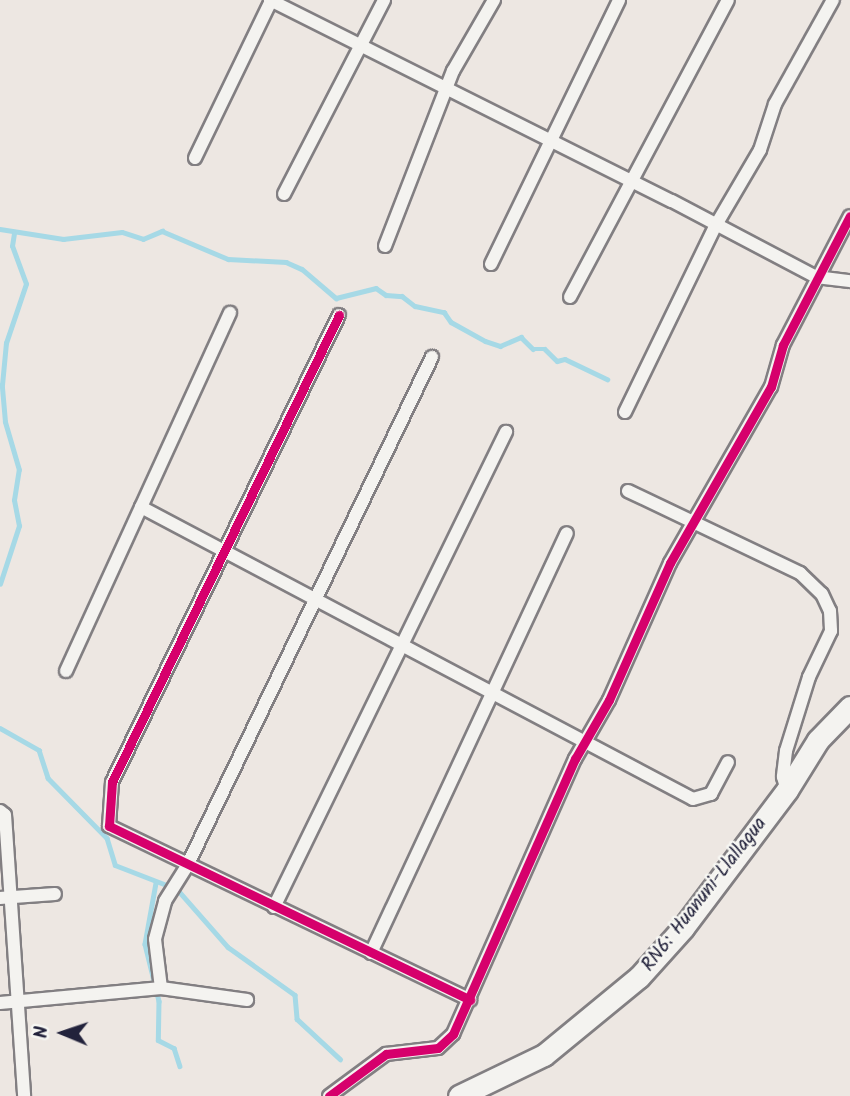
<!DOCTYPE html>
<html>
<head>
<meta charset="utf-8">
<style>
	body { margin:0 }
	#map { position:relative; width:850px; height:1096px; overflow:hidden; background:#ede7e2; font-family:Kalam,sans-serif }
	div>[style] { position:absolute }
	.stream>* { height:4.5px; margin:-2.25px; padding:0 2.25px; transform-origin:2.25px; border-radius:2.25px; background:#a6d9e6 }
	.roads { filter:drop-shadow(2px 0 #827f82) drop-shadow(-2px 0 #827f82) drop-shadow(0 2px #827f82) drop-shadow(0 -2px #827f82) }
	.street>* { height:12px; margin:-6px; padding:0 6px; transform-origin:6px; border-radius:6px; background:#f4f3f0 }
	.highway>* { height:21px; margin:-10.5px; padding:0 10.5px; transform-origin:10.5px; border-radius:10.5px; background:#f4f3f0 }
	.cycleway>* { height:9px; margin:-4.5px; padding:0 4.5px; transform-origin:4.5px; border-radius:4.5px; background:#d6006c }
	span { translate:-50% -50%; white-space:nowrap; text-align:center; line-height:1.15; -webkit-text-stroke:5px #f6f6f2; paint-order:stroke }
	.street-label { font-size:19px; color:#22223b }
	.north { position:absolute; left:28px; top:998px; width:70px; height:70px; -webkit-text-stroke:5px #f6f6f2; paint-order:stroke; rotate:272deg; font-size:19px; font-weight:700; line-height:28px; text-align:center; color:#22223b }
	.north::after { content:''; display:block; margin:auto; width:24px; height:32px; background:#22223b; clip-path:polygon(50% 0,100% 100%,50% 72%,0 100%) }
</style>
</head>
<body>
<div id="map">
	<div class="stream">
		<i style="left:0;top:229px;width:64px;rotate:9deg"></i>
		<i style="left:63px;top:239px;width:59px;rotate:-6.8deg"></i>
		<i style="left:122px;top:232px;width:22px;rotate:18deg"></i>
		<i style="left:143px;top:239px;width:21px;rotate:-23deg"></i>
		<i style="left:162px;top:231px;width:72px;rotate:23deg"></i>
		<i style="left:228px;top:259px;width:58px;rotate:3deg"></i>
		<i style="left:286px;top:262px;width:17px;rotate:24deg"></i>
		<i style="left:302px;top:269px;width:45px;rotate:40.5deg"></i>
		<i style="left:336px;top:298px;width:41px;rotate:-14deg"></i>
		<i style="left:376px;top:288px;width:12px;rotate:35deg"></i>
		<i style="left:386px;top:295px;width:16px;rotate:4deg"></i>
		<i style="left:402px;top:296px;width:16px;rotate:38deg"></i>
		<i style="left:415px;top:306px;width:30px;rotate:12deg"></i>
		<i style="left:444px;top:312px;width:12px;rotate:55deg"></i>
		<i style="left:451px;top:322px;width:39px;rotate:29deg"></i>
		<i style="left:485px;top:341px;width:16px;rotate:18deg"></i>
		<i style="left:500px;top:346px;width:23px;rotate:-23deg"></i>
		<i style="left:521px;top:337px;width:17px;rotate:45deg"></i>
		<i style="left:533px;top:349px;width:12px"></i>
		<i style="left:545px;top:349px;width:17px;rotate:45deg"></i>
		<i style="left:557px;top:361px;width:8px;rotate:-14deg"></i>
		<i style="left:565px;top:359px;width:47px;rotate:25.5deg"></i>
		<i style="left:0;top:584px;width:61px;rotate:-71.9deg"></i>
		<i style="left:19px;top:526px;width:26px;rotate:-101deg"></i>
		<i style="left:14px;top:500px;width:30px;rotate:-81deg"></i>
		<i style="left:19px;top:470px;width:50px;rotate:-106.3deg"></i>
		<i style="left:5px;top:422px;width:37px;rotate:-95deg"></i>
		<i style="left:2px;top:385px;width:42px;rotate:-84.6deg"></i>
		<i style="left:6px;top:343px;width:62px;rotate:-71.3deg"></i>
		<i style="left:26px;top:284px;width:40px;rotate:-110.2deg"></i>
		<i style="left:12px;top:246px;width:13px;rotate:-81deg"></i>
		<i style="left:0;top:728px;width:45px;rotate:29.4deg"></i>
		<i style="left:39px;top:750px;width:29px;rotate:72deg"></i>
		<i style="left:48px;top:778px;width:84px;rotate:45.5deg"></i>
		<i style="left:107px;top:838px;width:28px;rotate:73deg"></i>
		<i style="left:115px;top:865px;width:66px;rotate:21.2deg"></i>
		<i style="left:177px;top:889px;width:77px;rotate:48.7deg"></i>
		<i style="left:228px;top:947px;width:82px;rotate:35.6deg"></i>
		<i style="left:295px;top:995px;width:24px;rotate:85deg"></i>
		<i style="left:297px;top:1019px;width:59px;rotate:42.9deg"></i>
		<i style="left:156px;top:883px;width:62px;rotate:100.2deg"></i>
		<i style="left:145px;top:944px;width:59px;rotate:76.2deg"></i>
		<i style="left:159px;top:1001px;width:39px;rotate:91deg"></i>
		<i style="left:158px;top:1040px;width:18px;rotate:27deg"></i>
		<i style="left:174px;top:1048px;width:19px;rotate:72deg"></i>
	</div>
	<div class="roads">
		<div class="street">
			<i style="left:270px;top:0;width:449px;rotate:26.6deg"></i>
			<i style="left:672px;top:201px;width:163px;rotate:27.8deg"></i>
			<i style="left:816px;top:277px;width:34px;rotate:7deg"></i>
			<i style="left:195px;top:158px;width:174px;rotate:-64.2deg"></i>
			<i style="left:284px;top:194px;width:218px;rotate:-62.7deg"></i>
			<i style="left:385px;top:246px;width:188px;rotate:-68.8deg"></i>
			<i style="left:453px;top:71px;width:82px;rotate:-60deg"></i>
			<i style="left:491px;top:264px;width:293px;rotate:-64.1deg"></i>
			<i style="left:570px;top:297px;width:336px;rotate:-62deg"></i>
			<i style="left:339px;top:315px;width:519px;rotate:115.92deg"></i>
			<i style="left:112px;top:782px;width:44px;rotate:93.9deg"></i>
			<i style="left:109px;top:826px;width:401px;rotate:25.7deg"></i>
			<i style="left:625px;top:412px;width:208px;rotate:-64.1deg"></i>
			<i style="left:716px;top:225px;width:87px;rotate:-59.6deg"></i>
			<i style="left:760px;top:150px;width:48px;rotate:-71.9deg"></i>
			<i style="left:775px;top:104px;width:119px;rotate:-60.9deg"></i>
			<i style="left:628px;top:491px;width:191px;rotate:25.5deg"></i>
			<i style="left:800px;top:573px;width:30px;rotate:44deg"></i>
			<i style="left:822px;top:594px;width:19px;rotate:65deg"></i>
			<i style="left:830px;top:611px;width:20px;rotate:87deg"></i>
			<i style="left:831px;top:631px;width:51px;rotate:115.6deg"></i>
			<i style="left:809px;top:677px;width:77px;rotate:107.3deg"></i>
			<i style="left:786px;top:751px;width:26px;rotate:97deg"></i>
			<i style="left:783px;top:777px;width:14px;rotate:73deg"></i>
			<i style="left:141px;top:507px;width:624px;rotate:27.88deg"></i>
			<i style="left:693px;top:799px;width:19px;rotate:-16deg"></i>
			<i style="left:711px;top:794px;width:36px;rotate:-62deg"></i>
			<i style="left:66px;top:671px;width:394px;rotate:-65.4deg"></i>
			<i style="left:0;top:811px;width:6px;rotate:39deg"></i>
			<i style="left:5px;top:815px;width:282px;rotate:86.1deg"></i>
			<i style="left:0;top:898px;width:55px;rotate:-4.2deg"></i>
			<i style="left:274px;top:907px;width:529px;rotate:-63.97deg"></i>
			<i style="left:371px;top:953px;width:463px;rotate:-65deg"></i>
			<i style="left:161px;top:988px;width:49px;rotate:-97deg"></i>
			<i style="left:155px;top:939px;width:39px;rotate:-75deg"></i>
			<i style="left:165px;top:901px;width:41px;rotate:-57.8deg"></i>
			<i style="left:187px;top:866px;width:565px;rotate:-64.3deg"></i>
			<i style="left:0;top:1003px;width:162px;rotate:-5.3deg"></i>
			<i style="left:161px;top:988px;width:87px;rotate:7.9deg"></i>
			<i style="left:329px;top:1096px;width:71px;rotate:-36.4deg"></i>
			<i style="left:386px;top:1054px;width:52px;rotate:-6.6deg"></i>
			<i style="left:438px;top:1048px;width:21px;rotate:-43deg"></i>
			<i style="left:453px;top:1034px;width:301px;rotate:-66.1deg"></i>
			<i style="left:575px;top:759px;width:68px;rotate:-60deg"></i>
			<i style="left:609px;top:700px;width:150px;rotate:-66deg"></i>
			<i style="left:670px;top:563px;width:203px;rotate:-60.2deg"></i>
			<i style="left:771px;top:387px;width:44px;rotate:-74.1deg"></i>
			<i style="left:783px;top:345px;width:145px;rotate:-62.6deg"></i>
		</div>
		<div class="highway">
			<i style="left:459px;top:1096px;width:94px;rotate:-25.8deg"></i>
			<i style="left:544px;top:1055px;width:123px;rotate:-39.4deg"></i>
			<i style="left:639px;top:977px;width:66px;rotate:-48.1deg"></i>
			<i style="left:683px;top:928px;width:173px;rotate:-53deg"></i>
			<i style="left:787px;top:790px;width:59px;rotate:-58.2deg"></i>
			<i style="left:818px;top:740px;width:46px;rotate:-45.9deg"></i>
		</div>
	</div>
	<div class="cycleway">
		<i style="left:339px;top:315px;width:519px;rotate:115.92deg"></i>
		<i style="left:112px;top:782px;width:44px;rotate:93.9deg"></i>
		<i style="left:109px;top:826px;width:401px;rotate:25.7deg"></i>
		<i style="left:329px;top:1096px;width:71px;rotate:-36.4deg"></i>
		<i style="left:386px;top:1054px;width:52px;rotate:-6.6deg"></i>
		<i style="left:438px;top:1048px;width:21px;rotate:-43deg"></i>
		<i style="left:453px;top:1034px;width:301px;rotate:-66.1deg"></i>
		<i style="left:575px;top:759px;width:68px;rotate:-60deg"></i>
		<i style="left:609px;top:700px;width:150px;rotate:-66deg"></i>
		<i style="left:670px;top:563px;width:203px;rotate:-60.2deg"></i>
		<i style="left:771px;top:387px;width:44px;rotate:-74.1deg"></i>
		<i style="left:783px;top:345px;width:145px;rotate:-62.6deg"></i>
	</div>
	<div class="street-label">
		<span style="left:705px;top:895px;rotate:-52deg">RN6: Huanuni-Llallagua</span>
	</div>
	<div class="north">N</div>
</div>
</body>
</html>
